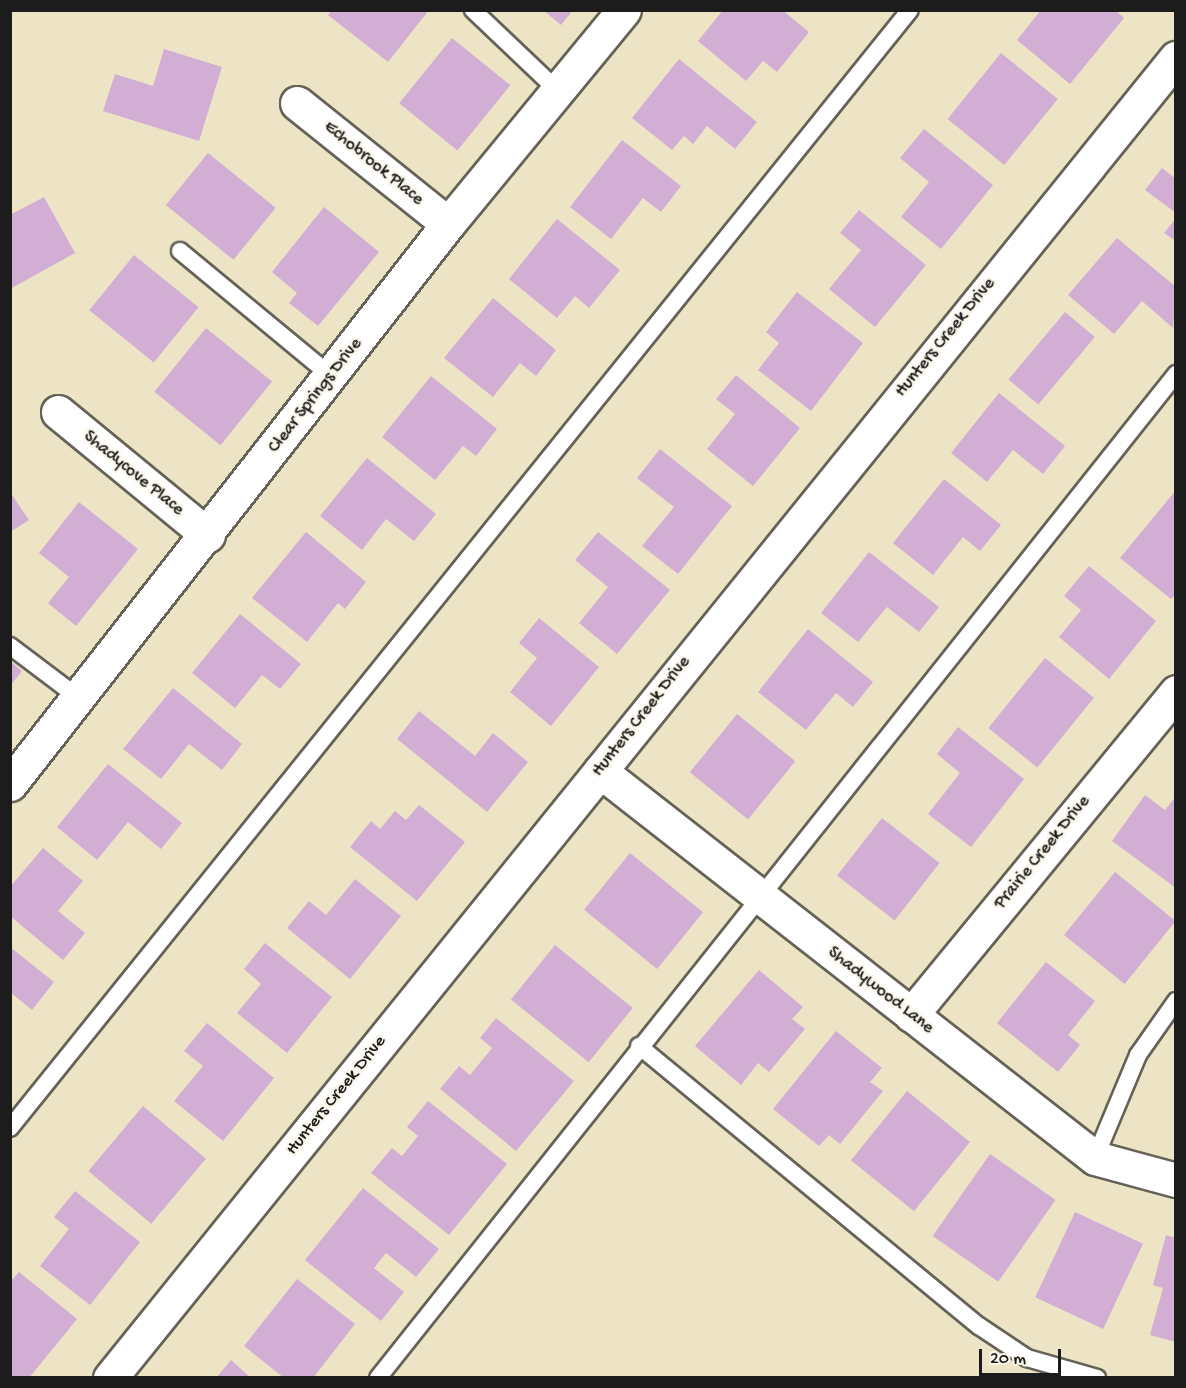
<!DOCTYPE html>
<html>
<head>
<meta charset="utf-8">
<style>
	body { margin:0 }
	#map { position:relative; width:1186px; height:1388px; overflow:hidden; background:#ede4c5; font-family:"Gochi Hand",sans-serif }
	div>[style] { position:absolute }
	.building>* { inset:0; background:#d2aed4; transform-origin:0 0 }
	.roads { filter:drop-shadow(2px 0 #656257) drop-shadow(-2px 0 #656257) drop-shadow(0 2px #656257) drop-shadow(0 -2px #656257) }
	.lane>* { height:16px; margin:-8px; padding:0 8px; transform-origin:8px; border-radius:8px; background:#fff }
	.street>* { height:33px; margin:-16.5px; padding:0 16.5px; transform-origin:16.5px; border-radius:16.5px; background:#fff }
	span { translate:-50% -50%; white-space:nowrap; text-align:center; line-height:1.15; -webkit-text-stroke:5px #fbf7ec; paint-order:stroke }
	.street-label { font-size:18px; color:#1c1c1c }
	.frame { position:absolute; inset:0; border:12px solid #1c1c1c; pointer-events:none }
	.scale { position:absolute; left:979px; top:1349px; width:82px; height:27px; box-sizing:border-box; border:3px solid #1c1c1c; border-top:0; padding-left:8px; font-size:18px; line-height:21px; white-space:nowrap; color:#1c1c1c; -webkit-text-stroke:4px #fbf7ec; paint-order:stroke }
</style>
</head>
<body>
<div id="map">
	<div class="building">
		<i style="clip-path:polygon(332px 10px,429px 10px,388px 62px,328px 15px)"></i>
		<i style="clip-path:polygon(543px 10px,573px 10px,561px 25px)"></i>
		<i style="clip-path:polygon(723px 10px,782px 10px,809px 32px,777px 72px,763px 61px,746px 81px,698px 41px)"></i>
		<i style="clip-path:polygon(1041px 10px,1115px 10px,1124px 18px,1070px 84px,1017px 40px)"></i>
		<i style="left:452px;top:38px;width:75px;height:84px;rotate:39deg"></i>
		<i style="clip-path:polygon(164px 49px,222px 67px,199px 141px,103px 111px,115px 74px,153px 86px)"></i>
		<i style="left:1001px;top:53px;width:73px;height:85px;rotate:39deg"></i>
		<i style="clip-path:polygon(679px 59px,757px 122px,735px 149px,707px 126px,693px 144px,684px 136px,672px 150px,632px 118px)"></i>
		<i style="clip-path:polygon(924px 129px,993px 185px,941px 249px,901px 217px,929px 182px,900px 158px)"></i>
		<i style="clip-path:polygon(622px 140px,681px 186px,661px 212px,643px 198px,611px 239px,570px 207px)"></i>
		<i style="left:208px;top:153px;width:87px;height:67px;rotate:39deg"></i>
		<i style="clip-path:polygon(1162px 168px,1176px 179px,1176px 213px,1145px 190px)"></i>
		<i style="clip-path:polygon(44px 197px,75px 253px,10px 289px,10px 215px)"></i>
		<i style="clip-path:polygon(324px 207px,379px 252px,318px 326px,289px 303px,297px 293px,272px 272px)"></i>
		<i style="clip-path:polygon(859px 210px,926px 265px,875px 327px,829px 289px,861px 250px,840px 233px)"></i>
		<i style="clip-path:polygon(1176px 218px,1176px 241px,1164px 233px)"></i>
		<i style="clip-path:polygon(557px 219px,620px 270px,589px 308px,575px 296px,557px 318px,509px 279px)"></i>
		<i style="clip-path:polygon(1117px 238px,1176px 287px,1173px 328px,1142px 301px,1114px 334px,1068px 295px)"></i>
		<i style="left:134px;top:255px;width:83px;height:71px;rotate:39deg"></i>
		<i style="clip-path:polygon(797px 292px,863px 343px,811px 411px,758px 370px,779px 343px,766px 332px)"></i>
		<i style="clip-path:polygon(493px 298px,556px 350px,536px 376px,520px 363px,493px 397px,444px 358px)"></i>
		<i style="left:1065px;top:312px;width:39px;height:88px;rotate:40deg"></i>
		<i style="left:206px;top:328px;width:85px;height:82px;rotate:39deg"></i>
		<i style="clip-path:polygon(736px 375px,800px 428px,753px 486px,707px 449px,735px 414px,716px 399px)"></i>
		<i style="clip-path:polygon(431px 376px,497px 429px,476px 456px,463px 446px,435px 480px,382px 437px)"></i>
		<i style="clip-path:polygon(999px 393px,1065px 446px,1043px 474px,1013px 450px,987px 482px,951px 453px)"></i>
		<i style="clip-path:polygon(660px 449px,732px 506px,678px 574px,642px 546px,674px 507px,637px 478px)"></i>
		<i style="clip-path:polygon(367px 458px,436px 514px,414px 541px,386px 519px,362px 550px,320px 516px)"></i>
		<i style="clip-path:polygon(944px 479px,1001px 525px,980px 551px,963px 537px,933px 575px,893px 543px)"></i>
		<i style="clip-path:polygon(1176px 490px,1176px 594px,1171px 599px,1120px 558px)"></i>
		<i style="clip-path:polygon(10px 492px,29px 520px,10px 532px)"></i>
		<i style="clip-path:polygon(79px 502px,138px 549px,76px 626px,48px 603px,69px 577px,39px 553px)"></i>
		<i style="clip-path:polygon(306px 532px,366px 582px,345px 609px,338px 603px,307px 642px,252px 598px)"></i>
		<i style="clip-path:polygon(598px 532px,670px 590px,617px 654px,579px 623px,608px 587px,575px 560px)"></i>
		<i style="clip-path:polygon(869px 552px,939px 607px,919px 632px,887px 607px,858px 642px,821px 613px)"></i>
		<i style="clip-path:polygon(1089px 566px,1156px 621px,1109px 679px,1059px 637px,1081px 610px,1064px 596px)"></i>
		<i style="clip-path:polygon(240px 614px,301px 664px,280px 689px,262px 675px,235px 708px,192px 673px)"></i>
		<i style="clip-path:polygon(539px 618px,599px 667px,551px 726px,510px 692px,537px 658px,519px 643px)"></i>
		<i style="clip-path:polygon(808px 629px,873px 682px,853px 707px,836px 693px,806px 730px,758px 692px)"></i>
		<i style="left:1045px;top:658px;width:63px;height:90px;rotate:39deg"></i>
		<i style="clip-path:polygon(10px 661px,22px 671px,10px 686px)"></i>
		<i style="clip-path:polygon(173px 688px,242px 744px,222px 770px,189px 744px,161px 779px,123px 749px)"></i>
		<i style="clip-path:polygon(419px 711px,475px 756px,493px 733px,528px 762px,487px 812px,397px 739px)"></i>
		<i style="left:737px;top:714px;width:75px;height:75px;rotate:39deg"></i>
		<i style="clip-path:polygon(958px 727px,1024px 779px,971px 847px,928px 814px,960px 773px,937px 754px)"></i>
		<i style="clip-path:polygon(108px 764px,182px 823px,161px 849px,128px 822px,97px 860px,57px 827px)"></i>
		<i style="clip-path:polygon(1145px 795px,1165px 810px,1176px 796px,1176px 888px,1112px 841px)"></i>
		<i style="clip-path:polygon(419px 805px,465px 842px,417px 901px,350px 847px,371px 821px,380px 829px,395px 811px,406px 820px)"></i>
		<i style="left:882px;top:818px;width:73px;height:73px;rotate:38deg"></i>
		<i style="clip-path:polygon(43px 848px,83px 881px,58px 911px,85px 933px,63px 960px,10px 916px,10px 887px)"></i>
		<i style="left:630px;top:853px;width:94px;height:73px;rotate:39deg"></i>
		<i style="left:1115px;top:872px;width:78px;height:81px;rotate:39deg"></i>
		<i style="clip-path:polygon(355px 879px,401px 916px,350px 979px,287px 928px,309px 901px,326px 915px)"></i>
		<i style="clip-path:polygon(265px 943px,332px 997px,287px 1053px,237px 1013px,261px 984px,244px 969px)"></i>
		<i style="left:555px;top:945px;width:100px;height:70px;rotate:39deg"></i>
		<i style="clip-path:polygon(10px 947px,54px 982px,32px 1010px,10px 992px)"></i>
		<i style="clip-path:polygon(1046px 962px,1095px 1001px,1068px 1035px,1080px 1045px,1058px 1072px,997px 1023px)"></i>
		<i style="clip-path:polygon(759px 970px,803px 1007px,792px 1019px,805px 1029px,769px 1072px,758px 1063px,741px 1085px,695px 1046px)"></i>
		<i style="clip-path:polygon(496px 1018px,574px 1081px,516px 1151px,440px 1089px,459px 1066px,470px 1075px,492px 1048px,480px 1038px)"></i>
		<i style="clip-path:polygon(207px 1023px,274px 1078px,223px 1141px,174px 1101px,203px 1066px,184px 1051px)"></i>
		<i style="clip-path:polygon(836px 1031px,882px 1068px,870px 1082px,883px 1091px,840px 1144px,829px 1135px,819px 1146px,773px 1109px)"></i>
		<i style="left:907px;top:1091px;width:81px;height:89px;rotate:39deg"></i>
		<i style="clip-path:polygon(428px 1101px,507px 1164px,449px 1235px,371px 1173px,392px 1148px,402px 1156px,418px 1136px,407px 1127px)"></i>
		<i style="left:143px;top:1106px;width:82px;height:85px;rotate:40deg"></i>
		<i style="left:990px;top:1154px;width:80px;height:100px;rotate:35deg"></i>
		<i style="clip-path:polygon(363px 1188px,439px 1249px,416px 1277px,386px 1253px,374px 1268px,404px 1292px,381px 1321px,305px 1260px)"></i>
		<i style="clip-path:polygon(75px 1191px,140px 1242px,90px 1305px,40px 1266px,69px 1229px,54px 1217px)"></i>
		<i style="left:1075px;top:1212px;width:75px;height:94px;rotate:25deg"></i>
		<i style="clip-path:polygon(1166px 1235px,1176px 1238px,1176px 1342px,1150px 1335px,1163px 1288px,1153px 1285px)"></i>
		<i style="clip-path:polygon(19px 1272px,77px 1319px,29px 1378px,10px 1378px,10px 1282px)"></i>
		<i style="clip-path:polygon(297px 1279px,355px 1324px,313px 1378px,284px 1378px,244px 1346px)"></i>
		<i style="clip-path:polygon(231px 1360px,251px 1378px,216px 1378px)"></i>
	</div>
	<div class="roads">
		<div class="lane">
			<i style="left:473px;top:10px;width:115px;rotate:43.6deg"></i>
			<i style="left:180px;top:251px;width:196px;rotate:39.6deg"></i>
			<i style="left:10px;top:646px;width:86px;rotate:37deg"></i>
			<i style="left:639px;top:1046px;width:440px;rotate:39.5deg"></i>
			<i style="left:979px;top:1326px;width:58px;rotate:33.7deg"></i>
			<i style="left:1027px;top:1358px;width:73px;rotate:15.9deg"></i>
			<i style="left:10px;top:1128px;width:1435px;rotate:-51.17deg"></i>
			<i style="left:1095px;top:1158px;width:112px;rotate:-67.3deg"></i>
			<i style="left:1138px;top:1055px;width:66px;rotate:-54.9deg"></i>
			<i style="left:378px;top:1378px;width:1283px;rotate:-51.52deg"></i>
		</div>
		<div class="street">
			<i style="left:297px;top:103px;width:193px;rotate:38.7deg"></i>
			<i style="left:58px;top:412px;width:194px;rotate:39.4deg"></i>
			<i style="left:600px;top:771px;width:628px;rotate:38.02deg"></i>
			<i style="left:1095px;top:1158px;width:84px;rotate:15.2deg"></i>
			<i style="left:10px;top:784px;width:711px;rotate:-51.97deg"></i>
			<i style="left:448px;top:224px;width:277px;rotate:-50.6deg"></i>
			<i style="left:911px;top:1015px;width:418px;rotate:-50.6deg"></i>
			<i style="left:110px;top:1378px;width:1697px;rotate:-51.08deg"></i>
		</div>
	</div>
	<div class="street-label">
		<span style="left:373px;top:164px;rotate:39deg">Echobrook Place</span>
		<span style="left:946px;top:338px;rotate:-51deg">Hunters Creek Drive</span>
		<span style="left:316px;top:396px;rotate:-52deg">Clear Springs Drive</span>
		<span style="left:133px;top:474px;rotate:39deg">Shadycove Place</span>
		<span style="left:642px;top:717px;rotate:-52deg">Hunters Creek Drive</span>
		<span style="left:1043px;top:853px;rotate:-51deg">Prairie Creek Drive</span>
		<span style="left:880px;top:991px;rotate:38deg">Shadywood Lane</span>
		<span style="left:337px;top:1096px;rotate:-51deg">Hunters Creek Drive</span>
	</div>
	<div class="frame"></div>
	<div class="scale">20 m</div>
</div>
</body>
</html>
